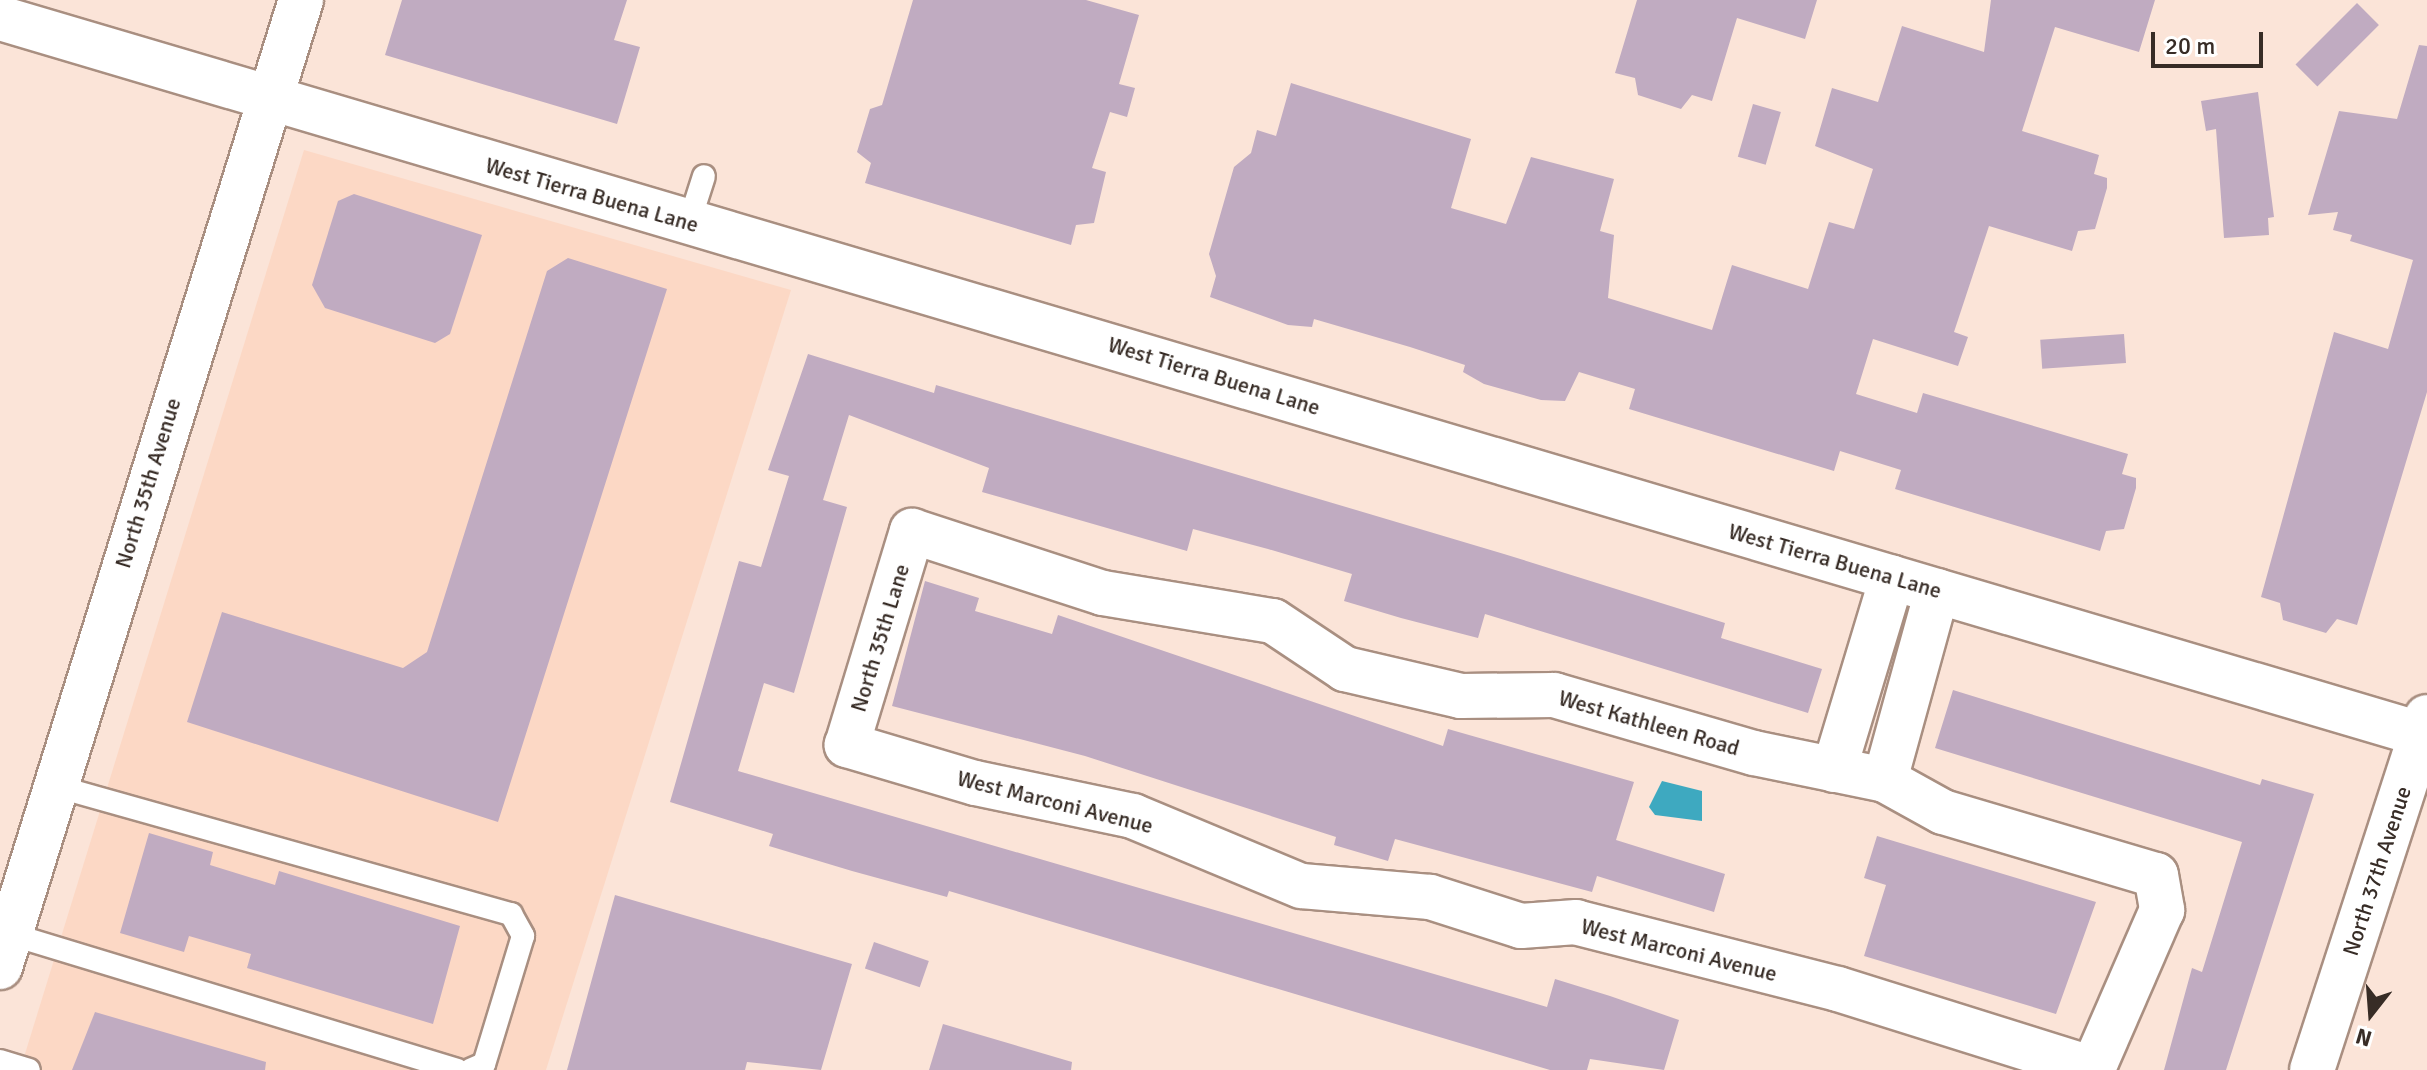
<!DOCTYPE html>
<html>
<head>
<meta charset="utf-8">
<style>
	body { margin:0 }
	#map { position:relative; width:2427px; height:1070px; overflow:hidden; background:#fbe4d8; font-family:Signika,sans-serif }
	div>[style] { position:absolute }
	.built>* { inset:0; background:#fcd8c5 }
	.water>* { inset:0; background:#3ea9c0 }
	.building>* { inset:0; background:#c0abc1; transform-origin:0 0 }
	.roads { filter:drop-shadow(2px 0 #a98f81) drop-shadow(-2px 0 #a98f81) drop-shadow(0 2px #a98f81) drop-shadow(0 -2px #a98f81) }
	.lane>* { height:22px; margin:-11px; padding:0 11px; transform-origin:11px; border-radius:11px; background:#fff }
	.street>* { height:44px; margin:-22px; padding:0 22px; transform-origin:22px; border-radius:22px; background:#fff }
	.secondary>* { height:44px; margin:-22px; padding:0 22px; transform-origin:22px; border-radius:22px; background:#fff }
	span { translate:-50% -50%; white-space:nowrap; text-align:center; line-height:1.15; -webkit-text-stroke:8px #fff; paint-order:stroke }
	.street-label { font-size:22px; color:#372c26 }
	.north { position:absolute; left:2331px; top:974px; width:80px; height:80px; -webkit-text-stroke:6px #fff; paint-order:stroke; rotate:197deg; font-size:22px; font-weight:700; line-height:32px; text-align:center; color:#372c26 }
	.north::after { content:''; display:block; margin:auto; width:28px; height:36px; background:#372c26; clip-path:polygon(50% 0,100% 100%,50% 72%,0 100%) }
	.scale { position:absolute; left:2151px; top:32px; width:112px; height:36px; box-sizing:border-box; border:4px solid #372c26; border-top:0; padding-left:10px; font-size:24px; line-height:28px; white-space:nowrap; color:#372c26; -webkit-text-stroke:6px #fff; paint-order:stroke }
</style>
</head>
<body>
<div id="map">
	<div class="built">
		<i style="clip-path:polygon(304px 150px,791px 290px,546px 1070px,20px 1070px)"></i>
	</div>
	<div class="water">
		<i style="clip-path:polygon(1662px 781px,1702px 791px,1702px 821px,1655px 815px,1649px 807px)"></i>
	</div>
	<div class="building">
		<i style="clip-path:polygon(402px 0,627px 0,614px 40px,640px 47px,617px 124px,385px 55px)"></i>
		<i style="clip-path:polygon(913px 0,1086px 0,1139px 15px,1119px 84px,1135px 88px,1127px 117px,1110px 112px,1092px 168px,1106px 172px,1094px 223px,1076px 225px,1071px 245px,865px 183px,871px 163px,857px 152px,870px 109px,882px 105px)"></i>
		<i style="clip-path:polygon(1637px 0,1817px 0,1805px 39px,1737px 18px,1712px 101px,1692px 95px,1681px 109px,1638px 95px,1635px 78px,1615px 73px)"></i>
		<i style="clip-path:polygon(1991px 0,2155px 0,2139px 52px,2055px 27px,2022px 131px,2099px 155px,2094px 174px,2107px 178px,2107px 188px,2095px 229px,2078px 231px,2072px 251px,1989px 226px,1954px 332px,1968px 337px,1958px 366px,1873px 339px,1856px 394px,1917px 413px,1923px 393px,2128px 454px,2122px 474px,2136px 478px,2136px 488px,2124px 529px,2106px 531px,2100px 551px,1895px 489px,1901px 470px,1840px 451px,1834px 471px,1629px 409px,1635px 389px,1579px 372px,1565px 401px,1541px 400px,1484px 384px,1463px 372px,1465px 365px,1410px 347px,1314px 319px,1312px 327px,1288px 325px,1210px 297px,1216px 276px,1209px 254px,1234px 167px,1251px 153px,1257px 130px,1276px 136px,1291px 83px,1471px 139px,1451px 208px,1506px 224px,1531px 157px,1614px 179px,1600px 231px,1614px 235px,1608px 298px,1712px 330px,1732px 265px,1808px 289px,1829px 222px,1854px 229px,1873px 169px,1815px 146px,1832px 88px,1878px 102px,1902px 26px,1984px 52px)"></i>
		<i style="left:2357px;top:3px;width:31px;height:87px;rotate:45deg"></i>
		<i style="clip-path:polygon(2419px 45px,2427px 46px,2427px 392px,2357px 625px,2337px 619px,2326px 633px,2283px 620px,2280px 603px,2261px 597px,2334px 332px,2388px 349px,2413px 260px,2350px 241px,2352px 235px,2333px 230px,2338px 212px,2308px 215px,2339px 111px,2397px 119px)"></i>
		<i style="clip-path:polygon(2258px 92px,2274px 217px,2268px 218px,2269px 235px,2224px 238px,2216px 129px,2206px 131px,2201px 101px)"></i>
		<i style="left:1753px;top:104px;width:29px;height:55px;rotate:16deg"></i>
		<i style="clip-path:polygon(354px 194px,482px 235px,450px 334px,435px 343px,325px 308px,312px 285px,338px 201px)"></i>
		<i style="clip-path:polygon(568px 258px,667px 289px,498px 822px,187px 722px,222px 612px,403px 668px,427px 652px,547px 271px)"></i>
		<i style="left:2124px;top:334px;width:29px;height:84px;rotate:86deg"></i>
		<i style="clip-path:polygon(808px 354px,934px 393px,936px 385px,1504px 554px,1725px 623px,1721px 638px,1822px 669px,1808px 713px,1485px 614px,1478px 638px,1401px 618px,1344px 601px,1352px 574px,1268px 549px,1193px 529px,1187px 551px,982px 492px,989px 468px,849px 415px,823px 500px,847px 507px,794px 693px,764px 683px,738px 771px,1547px 1007px,1555px 979px,1610px 996px,1679px 1020px,1664px 1070px,1590px 1059px,1587px 1070px,1550px 1070px,949px 891px,947px 897px,852px 871px,769px 846px,773px 834px,670px 802px,739px 561px,761px 567px,789px 476px,768px 470px)"></i>
		<i style="clip-path:polygon(925px 581px,979px 598px,975px 611px,1052px 634px,1058px 615px,1443px 746px,1448px 729px,1634px 782px,1616px 840px,1725px 874px,1714px 912px,1597px 876px,1592px 892px,1395px 839px,1388px 861px,1334px 845px,1336px 837px,1085px 756px,892px 706px)"></i>
		<i style="clip-path:polygon(1953px 690px,2260px 785px,2262px 779px,2314px 794px,2226px 1070px,2164px 1070px,2192px 968px,2202px 972px,2242px 842px,1935px 748px)"></i>
		<i style="clip-path:polygon(149px 833px,213px 852px,210px 865px,275px 885px,279px 871px,460px 926px,433px 1024px,247px 968px,251px 954px,189px 936px,184px 952px,120px 933px)"></i>
		<i style="clip-path:polygon(1877px 836px,2096px 902px,2056px 1014px,1864px 956px,1886px 885px,1864px 878px)"></i>
		<i style="clip-path:polygon(615px 895px,852px 964px,821px 1070px,747px 1062px,745px 1070px,567px 1070px)"></i>
		<i style="left:874px;top:942px;width:58px;height:28px;rotate:19deg"></i>
		<i style="clip-path:polygon(95px 1012px,266px 1062px,265px 1070px,72px 1070px)"></i>
		<i style="clip-path:polygon(943px 1024px,1072px 1062px,1071px 1070px,929px 1070px)"></i>
	</div>
	<div class="roads">
		<div class="lane">
			<i style="left:689px;top:223px;width:49px;rotate:-72.3deg"></i>
			<i style="left:55px;top:786px;width:474px;rotate:15.7deg"></i>
			<i style="left:511px;top:914px;width:25px;rotate:61deg"></i>
			<i style="left:523px;top:936px;width:134px;rotate:106.9deg"></i>
			<i style="left:484px;top:1064px;width:15px;rotate:157deg"></i>
			<i style="left:10px;top:934px;width:467px;rotate:16.9deg"></i>
			<i style="left:0;top:1061px;width:30px;rotate:17deg"></i>
		</div>
		<div class="street">
			<i style="left:0;top:18px;width:2531px;rotate:16.48deg"></i>
			<i style="left:912px;top:531px;width:201px;rotate:18deg"></i>
			<i style="left:1103px;top:593px;width:172px;rotate:9.4deg"></i>
			<i style="left:1273px;top:621px;width:87px;rotate:33.7deg"></i>
			<i style="left:1345px;top:669px;width:119px;rotate:13.1deg"></i>
			<i style="left:1461px;top:696px;width:93px;rotate:-0.6deg"></i>
			<i style="left:1554px;top:695px;width:208px;rotate:16.2deg"></i>
			<i style="left:1754px;top:753px;width:134px;rotate:11.6deg"></i>
			<i style="left:1885px;top:780px;width:66px;rotate:28.9deg"></i>
			<i style="left:1943px;top:812px;width:222px;rotate:16.5deg"></i>
			<i style="left:2156px;top:875px;width:36px;rotate:80deg"></i>
			<i style="left:2162px;top:910px;width:173px;rotate:113.5deg"></i>
			<i style="left:2093px;top:1069px;width:267px;rotate:-162.6deg"></i>
			<i style="left:1838px;top:989px;width:270px;rotate:-165.7deg"></i>
			<i style="left:1576px;top:922px;width:55px;rotate:175.8deg"></i>
			<i style="left:1521px;top:926px;width:96px;rotate:-162.3deg"></i>
			<i style="left:1430px;top:897px;width:129px;rotate:-175.1deg"></i>
			<i style="left:1301px;top:886px;width:182px;rotate:-157.4deg"></i>
			<i style="left:1133px;top:816px;width:161px;rotate:-168.2deg"></i>
			<i style="left:975px;top:783px;width:134px;rotate:-163.5deg"></i>
			<i style="left:847px;top:745px;width:224px;rotate:-73.1deg"></i>
			<i style="left:1834px;top:770px;width:201px;rotate:-73.2deg"></i>
			<i style="left:1885px;top:780px;width:196px;rotate:-74.6deg"></i>
			<i style="left:2312px;top:1070px;width:371px;rotate:-72deg"></i>
		</div>
		<div class="secondary">
			<i style="left:0;top:967px;width:1013px;rotate:-72.71deg"></i>
		</div>
	</div>
	<div class="street-label">
		<span style="left:592px;top:195px;rotate:16deg">West Tierra Buena Lane</span>
		<span style="left:1214px;top:376px;rotate:17deg">West Tierra Buena Lane</span>
		<span style="left:148px;top:483px;rotate:-73deg">North 35th Avenue</span>
		<span style="left:1835px;top:561px;rotate:16deg">West Tierra Buena Lane</span>
		<span style="left:880px;top:638px;rotate:-73deg">North 35th Lane</span>
		<span style="left:1649px;top:723px;rotate:16deg">West Kathleen Road</span>
		<span style="left:1055px;top:802px;rotate:14deg">West Marconi Avenue</span>
		<span style="left:2377px;top:871px;rotate:-72deg">North 37th Avenue</span>
		<span style="left:1679px;top:950px;rotate:14deg">West Marconi Avenue</span>
	</div>
	<div class="north">N</div>
	<div class="scale">20 m</div>
</div>
</body>
</html>
